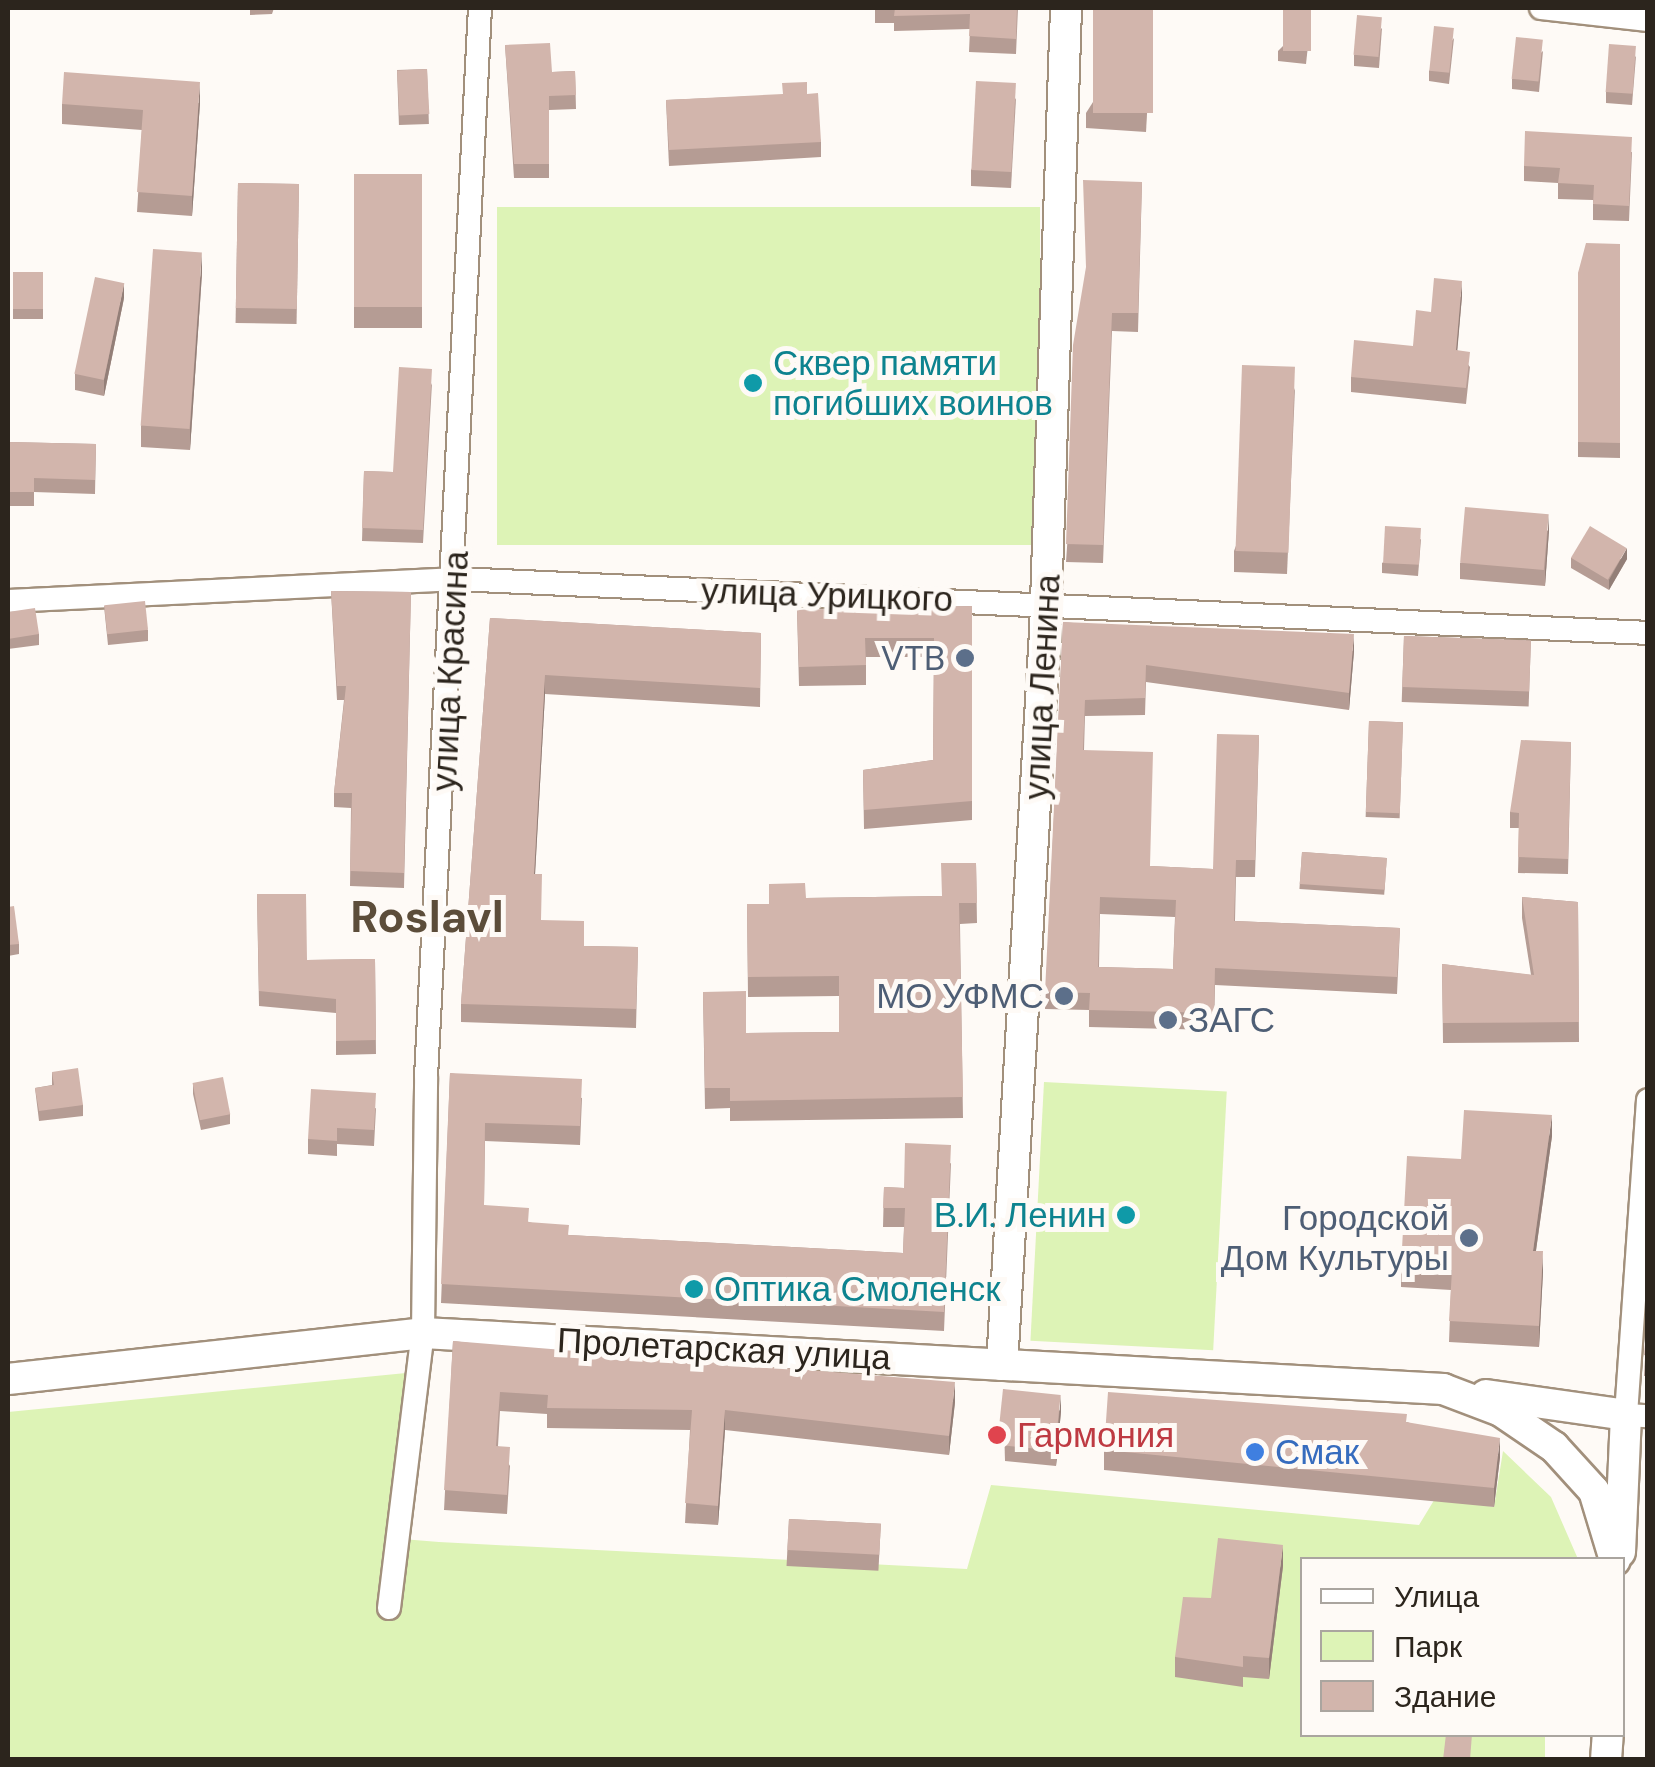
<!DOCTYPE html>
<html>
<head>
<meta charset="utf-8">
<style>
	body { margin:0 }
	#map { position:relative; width:1655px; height:1767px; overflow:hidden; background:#fefaf6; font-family:"DM Sans",sans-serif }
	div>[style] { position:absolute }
	.green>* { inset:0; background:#ddf3b6; transform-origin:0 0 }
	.roads { filter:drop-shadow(2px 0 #a2907c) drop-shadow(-2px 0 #a2907c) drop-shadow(0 2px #a2907c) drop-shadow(0 -2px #a2907c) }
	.street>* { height:22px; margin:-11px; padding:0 11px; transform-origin:11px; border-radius:11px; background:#fff }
	.secondary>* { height:30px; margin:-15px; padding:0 15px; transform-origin:15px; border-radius:15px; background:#fff }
	.wall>* { inset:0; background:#b59c94; transform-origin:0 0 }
	.shaded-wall>* { inset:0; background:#937f78 }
	.building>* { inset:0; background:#d2b5ac; transform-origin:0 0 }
	.dots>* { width:28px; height:28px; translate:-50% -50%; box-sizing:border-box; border:5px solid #fefaf6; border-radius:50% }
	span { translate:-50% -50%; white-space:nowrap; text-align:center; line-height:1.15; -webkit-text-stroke:10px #fefaf6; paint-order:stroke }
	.culture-label { font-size:35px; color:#0d838f }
	.left { translate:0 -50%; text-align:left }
	.right { translate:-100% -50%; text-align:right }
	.street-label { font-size:35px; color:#2c251d }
	.service-label { font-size:35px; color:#4e5e75 }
	.health-label { font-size:35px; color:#be3a42 }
	.shop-label { font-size:35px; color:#366cbe }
	.district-label { font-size:45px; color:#5c4d3a; font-weight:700 }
	.frame { position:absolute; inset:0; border:10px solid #2c251d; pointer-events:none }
	.legend { position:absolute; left:1300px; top:1557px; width:325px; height:180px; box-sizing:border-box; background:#fefaf6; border:2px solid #aaa59f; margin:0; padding:12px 18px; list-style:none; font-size:30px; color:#2c251d }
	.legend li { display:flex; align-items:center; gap:20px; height:50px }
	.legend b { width:50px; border:2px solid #aaa59f }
</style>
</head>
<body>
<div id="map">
	<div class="green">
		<i style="left:497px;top:207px;width:543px;height:338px"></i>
		<i style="left:1044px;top:1082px;width:183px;height:259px;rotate:3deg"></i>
		<i style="clip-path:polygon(406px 1373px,402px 1539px,439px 1542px,967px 1569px,991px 1485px,1419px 1525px,1436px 1497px,1494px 1507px,1503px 1451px,1551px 1497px,1578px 1559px,1302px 1560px,1302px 1734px,1545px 1735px,1545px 1759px,8px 1760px,8px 1412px)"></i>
	</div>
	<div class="roads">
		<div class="street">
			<i style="left:1541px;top:8px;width:108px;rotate:6.4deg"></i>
			<i style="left:8px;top:601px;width:449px;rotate:-2.8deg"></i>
			<i style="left:456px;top:579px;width:1193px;rotate:2.59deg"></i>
			<i style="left:1648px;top:1100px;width:316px;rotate:94deg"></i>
			<i style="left:1626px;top:1415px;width:22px;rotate:3deg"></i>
			<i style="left:389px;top:1608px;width:277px;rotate:-83deg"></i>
			<i style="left:423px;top:1333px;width:256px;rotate:-89.3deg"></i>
			<i style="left:426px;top:1077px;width:1070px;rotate:-87.11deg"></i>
		</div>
		<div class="secondary">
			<i style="left:1002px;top:1365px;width:734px;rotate:-86.64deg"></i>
			<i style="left:1045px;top:632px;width:624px;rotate:-88.07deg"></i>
			<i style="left:8px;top:1379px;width:418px;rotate:-6.3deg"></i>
			<i style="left:423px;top:1333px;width:1022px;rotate:3.14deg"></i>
			<i style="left:1443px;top:1389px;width:62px;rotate:20.8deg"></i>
			<i style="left:1501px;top:1411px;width:64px;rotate:34.2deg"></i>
			<i style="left:1554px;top:1447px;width:59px;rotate:47.7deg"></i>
			<i style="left:1594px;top:1491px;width:72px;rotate:73.1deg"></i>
			<i style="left:1486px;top:1395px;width:141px;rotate:8.1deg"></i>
			<i style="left:1626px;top:1415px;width:137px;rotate:92.5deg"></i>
			<i style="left:1606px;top:1760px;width:26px;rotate:-86deg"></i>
		</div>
	</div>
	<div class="wall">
		<i style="clip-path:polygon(250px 8px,274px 8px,272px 14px,250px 15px)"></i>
		<i style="clip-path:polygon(875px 8px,1018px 8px,1016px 54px,969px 52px,970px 29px,894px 31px,894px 23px,875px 23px)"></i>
		<i style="clip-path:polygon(1153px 8px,1146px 132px,1086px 128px,1086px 113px)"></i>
		<i style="clip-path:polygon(1311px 18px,1306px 64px,1278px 61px,1278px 51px)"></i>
		<i style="clip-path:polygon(1382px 28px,1379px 68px,1354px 66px,1354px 55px)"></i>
		<i style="clip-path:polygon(1454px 38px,1449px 84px,1429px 81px,1429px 71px)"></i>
		<i style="clip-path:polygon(505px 45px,552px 72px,575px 71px,576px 109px,549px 110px,549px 178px,514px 178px)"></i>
		<i style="clip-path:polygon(1543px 51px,1539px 92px,1512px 89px,1512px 79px)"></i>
		<i style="clip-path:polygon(1636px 56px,1632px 105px,1606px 103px,1606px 92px)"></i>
		<i style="left:427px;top:69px;width:55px;height:30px;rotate:88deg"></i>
		<i style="clip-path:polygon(807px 94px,821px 142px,821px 157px,669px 166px,666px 100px)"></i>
		<i style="clip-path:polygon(1016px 98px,1011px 188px,971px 186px,971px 170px)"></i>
		<i style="clip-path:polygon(200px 103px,192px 216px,137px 212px,142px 130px,62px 124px,62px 104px)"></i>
		<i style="clip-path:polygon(1632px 152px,1629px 221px,1593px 220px,1593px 200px,1558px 199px,1558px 183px,1524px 181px,1524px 166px)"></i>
		<i style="left:354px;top:174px;width:68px;height:154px"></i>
		<i style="clip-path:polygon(1142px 182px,1138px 332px,1112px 331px,1103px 563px,1066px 562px,1086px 270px)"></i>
		<i style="left:238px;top:183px;width:61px;height:140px;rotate:1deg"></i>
		<i style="clip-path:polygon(1620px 244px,1620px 458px,1578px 457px,1578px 273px)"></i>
		<i style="left:43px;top:272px;width:47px;height:30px;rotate:90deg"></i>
		<i style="clip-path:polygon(202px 273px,190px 450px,141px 447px,141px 426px)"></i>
		<i style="clip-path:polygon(1462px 296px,1457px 350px,1470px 367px,1466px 404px,1351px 392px,1351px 377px,1413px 346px,1431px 312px)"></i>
		<i style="clip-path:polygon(124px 298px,104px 396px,75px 390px,75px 374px)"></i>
		<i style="clip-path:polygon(432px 383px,423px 543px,362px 541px,364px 471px,393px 472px)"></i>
		<i style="clip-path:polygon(1295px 388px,1287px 574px,1234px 572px,1234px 551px)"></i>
		<i style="clip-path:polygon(8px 442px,96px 444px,95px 494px,34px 492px,34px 506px,8px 506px)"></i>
		<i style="clip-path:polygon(1549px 530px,1545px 586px,1460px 579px,1460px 563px)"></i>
		<i style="clip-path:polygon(1421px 539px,1418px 576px,1382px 573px,1382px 563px)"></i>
		<i style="clip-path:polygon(1571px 558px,1627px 559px,1609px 590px,1571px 568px)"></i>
		<i style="clip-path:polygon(331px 591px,411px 592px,404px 888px,350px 886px,351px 808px,334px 807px,334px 793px,344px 700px,337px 700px)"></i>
		<i style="clip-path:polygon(104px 606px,148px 630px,148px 641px,108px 645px)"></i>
		<i style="clip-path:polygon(972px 606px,972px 820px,864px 829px,863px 770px,933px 760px,934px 657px,866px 657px,866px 685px,799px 686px,797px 610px)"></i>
		<i style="clip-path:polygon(8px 612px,39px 634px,39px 645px,8px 649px)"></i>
		<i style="clip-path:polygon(490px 618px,761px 633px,760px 707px,545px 694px,535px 874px,541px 920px,584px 946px,638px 947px,636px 1028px,461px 1022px,461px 1004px)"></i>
		<i style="clip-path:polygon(evenodd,1063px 622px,1354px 651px,1349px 710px,1146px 682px,1145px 715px,1085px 716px,1084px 750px,1150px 866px,1213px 869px,1259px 735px,1255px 877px,1236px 877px,1235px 921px,1400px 928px,1397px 994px,1215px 985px,1214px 1030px,1089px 1027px,1089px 1010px,1045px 1009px,1063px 622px,1100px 914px,1175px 917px,1173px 969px,1099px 967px,1100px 914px)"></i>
		<i style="left:1404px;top:636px;width:127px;height:66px;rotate:2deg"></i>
		<i style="left:1369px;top:721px;width:34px;height:96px;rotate:2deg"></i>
		<i style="clip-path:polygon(1571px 742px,1568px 874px,1518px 873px,1519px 828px,1510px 828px,1510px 812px)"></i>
		<i style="left:1302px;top:852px;width:85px;height:37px;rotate:4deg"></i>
		<i style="clip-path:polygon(976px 863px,977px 923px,960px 924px,963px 1118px,730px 1121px,730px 1108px,705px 1109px,703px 992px,746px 1033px,839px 1032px,839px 996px,748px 997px,747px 904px,769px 904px,806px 898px,942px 896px)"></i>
		<i style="clip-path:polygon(257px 894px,307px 960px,375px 959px,376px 1054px,336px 1055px,336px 1013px,259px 1006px)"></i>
		<i style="clip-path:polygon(1522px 897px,1578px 902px,1579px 1042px,1443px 1043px,1442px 964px,1531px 975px,1522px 918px)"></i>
		<i style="clip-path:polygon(8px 907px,19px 944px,19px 954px,8px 956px)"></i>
		<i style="clip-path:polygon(52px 1072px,83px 1105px,83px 1116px,39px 1121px,35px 1088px,52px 1085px)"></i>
		<i style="clip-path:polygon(450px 1073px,582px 1098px,580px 1145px,485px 1141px,484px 1205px,529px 1222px,569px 1235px,903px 1253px,904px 1227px,883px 1227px,884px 1187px,904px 1188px,951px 1163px,944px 1331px,441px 1303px)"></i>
		<i style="clip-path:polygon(193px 1083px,230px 1114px,230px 1124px,201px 1130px,193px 1094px)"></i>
		<i style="clip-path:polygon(376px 1108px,374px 1146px,337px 1144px,337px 1156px,308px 1154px,308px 1139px)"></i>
		<i style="clip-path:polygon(1552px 1136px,1536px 1251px,1543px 1272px,1539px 1347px,1449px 1342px,1451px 1290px,1401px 1287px,1401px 1267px,1461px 1159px)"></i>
		<i style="clip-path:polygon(1648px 1308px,1648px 1376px,1644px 1376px)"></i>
		<i style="clip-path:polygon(453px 1341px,955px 1402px,949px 1455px,725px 1430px,718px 1525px,685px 1523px,690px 1430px,547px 1428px,547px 1414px,500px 1411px,498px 1446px,510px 1466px,507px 1514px,444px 1510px)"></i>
		<i style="clip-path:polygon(1003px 1389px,1061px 1411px,1056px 1466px,1005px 1461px)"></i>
		<i style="clip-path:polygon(1407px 1422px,1500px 1457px,1494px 1507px,1104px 1470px,1104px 1450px)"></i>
		<i style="left:789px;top:1519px;width:92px;height:47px;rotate:3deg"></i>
		<i style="clip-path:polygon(1283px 1566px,1269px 1679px,1243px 1677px,1243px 1687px,1175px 1677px,1175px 1657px,1211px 1598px)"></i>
	</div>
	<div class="shaded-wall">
		<i style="clip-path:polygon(200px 82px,200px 103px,192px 216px,192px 196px)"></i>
		<i style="clip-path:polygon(202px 252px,202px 273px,190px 450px,190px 429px)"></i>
		<i style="clip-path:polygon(1462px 281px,1462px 296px,1456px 366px,1456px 350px)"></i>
		<i style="clip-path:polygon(124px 283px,124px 298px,104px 396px,104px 380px)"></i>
		<i style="clip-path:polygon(1549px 515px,1549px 530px,1545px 586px,1545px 570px)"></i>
		<i style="clip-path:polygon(1627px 548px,1627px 559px,1609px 590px,1609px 580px)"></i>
		<i style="clip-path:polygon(1354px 634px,1354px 651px,1349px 710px,1349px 693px)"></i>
		<i style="clip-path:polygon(545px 675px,545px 694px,534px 893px,534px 874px)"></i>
		<i style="clip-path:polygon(1552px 1115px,1552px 1136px,1533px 1271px,1533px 1251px)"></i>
		<i style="clip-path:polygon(1543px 1251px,1543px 1272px,1539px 1347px,1539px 1326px)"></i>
		<i style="clip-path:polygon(955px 1382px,955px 1402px,949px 1455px,949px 1436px)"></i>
		<i style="clip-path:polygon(1061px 1395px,1061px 1411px,1056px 1466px,1056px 1450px)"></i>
		<i style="clip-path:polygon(725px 1410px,725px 1430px,718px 1525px,718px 1506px)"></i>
		<i style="clip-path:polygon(1500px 1438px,1500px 1457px,1494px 1507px,1494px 1488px)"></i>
		<i style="clip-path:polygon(1283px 1545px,1283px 1566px,1269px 1679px,1269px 1658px)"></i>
	</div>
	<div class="building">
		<i style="clip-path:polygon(895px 8px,1017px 8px,1016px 39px,969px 36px,970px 14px,894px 16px)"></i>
		<i style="left:1093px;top:8px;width:60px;height:105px"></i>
		<i style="left:1283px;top:8px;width:28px;height:43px"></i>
		<i style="left:1357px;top:15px;width:25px;height:40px;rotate:5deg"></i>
		<i style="left:1434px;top:26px;width:20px;height:45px;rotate:6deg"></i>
		<i style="left:1516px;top:37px;width:27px;height:42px;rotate:6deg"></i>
		<i style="clip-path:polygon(550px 43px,552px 72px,575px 71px,576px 95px,549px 96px,549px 164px,514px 164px,505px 45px)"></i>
		<i style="left:1609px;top:44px;width:27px;height:48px;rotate:4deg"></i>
		<i style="left:427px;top:69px;width:45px;height:30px;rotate:87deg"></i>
		<i style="clip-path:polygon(64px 72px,200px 82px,192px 196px,137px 192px,143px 110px,62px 104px)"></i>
		<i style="left:976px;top:81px;width:40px;height:89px;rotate:3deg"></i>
		<i style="clip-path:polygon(807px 82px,807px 94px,818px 93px,821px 142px,669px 150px,666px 100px,783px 94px,782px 83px)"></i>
		<i style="clip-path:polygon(1525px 131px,1632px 137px,1629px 206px,1593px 204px,1594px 185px,1558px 183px,1560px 168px,1524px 166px)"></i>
		<i style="left:354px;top:174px;width:68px;height:133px"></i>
		<i style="clip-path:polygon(1083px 180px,1142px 182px,1138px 313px,1112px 313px,1103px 545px,1066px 544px,1073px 345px,1086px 267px)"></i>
		<i style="left:238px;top:183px;width:61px;height:125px;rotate:1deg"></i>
		<i style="clip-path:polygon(8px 184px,9px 273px,8px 273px)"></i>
		<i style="clip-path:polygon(1586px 243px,1620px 244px,1620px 443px,1578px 442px,1578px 273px)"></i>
		<i style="left:153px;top:249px;width:49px;height:177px;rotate:4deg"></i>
		<i style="left:43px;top:272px;width:37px;height:30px;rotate:90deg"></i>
		<i style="left:95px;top:277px;width:30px;height:99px;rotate:12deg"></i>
		<i style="clip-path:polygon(1434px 278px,1462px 281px,1456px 350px,1470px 352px,1466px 388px,1351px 377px,1354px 340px,1413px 346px,1416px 310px,1431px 312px)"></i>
		<i style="left:1242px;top:365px;width:53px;height:186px;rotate:2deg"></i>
		<i style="clip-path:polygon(399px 367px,432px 369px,423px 530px,362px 528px,364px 471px,393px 472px)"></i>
		<i style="clip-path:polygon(8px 442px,96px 444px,95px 480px,34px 478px,34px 492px,8px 492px)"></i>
		<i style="left:1465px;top:507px;width:84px;height:56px;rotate:5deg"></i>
		<i style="left:1385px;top:526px;width:36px;height:37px;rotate:3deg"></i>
		<i style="left:1590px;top:526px;width:43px;height:37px;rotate:31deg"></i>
		<i style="clip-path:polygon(331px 591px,411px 592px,404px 873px,350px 871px,352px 793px,334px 793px,346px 686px,337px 686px)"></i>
		<i style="left:145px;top:601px;width:29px;height:41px;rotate:84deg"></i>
		<i style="clip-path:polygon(972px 606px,972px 801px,864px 810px,863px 770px,933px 760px,934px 638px,865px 638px,866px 665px,799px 667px,797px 610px)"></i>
		<i style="clip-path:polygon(35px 608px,39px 634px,8px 639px,8px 612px)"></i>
		<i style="clip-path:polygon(490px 618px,761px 633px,760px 688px,545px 675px,534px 874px,542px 874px,541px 920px,584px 921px,584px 946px,638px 947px,636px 1009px,461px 1004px)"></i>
		<i style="clip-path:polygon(evenodd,1063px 622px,1354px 634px,1349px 693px,1146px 665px,1145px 698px,1085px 700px,1083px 750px,1153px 752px,1150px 866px,1213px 869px,1217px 734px,1259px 735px,1255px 860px,1236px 860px,1234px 921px,1400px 928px,1397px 977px,1215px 968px,1214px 1013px,1089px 1010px,1090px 993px,1045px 992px,1063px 622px,1100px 897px,1176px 900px,1173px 969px,1098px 967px,1100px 897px)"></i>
		<i style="left:1404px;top:636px;width:127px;height:51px;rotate:2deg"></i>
		<i style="left:1369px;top:721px;width:34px;height:91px;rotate:2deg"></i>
		<i style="clip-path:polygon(1521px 740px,1571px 742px,1568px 859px,1518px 857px,1519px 813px,1510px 812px)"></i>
		<i style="left:1302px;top:852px;width:85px;height:32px;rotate:4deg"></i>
		<i style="clip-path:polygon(941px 863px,976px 863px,977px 903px,959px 903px,963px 1097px,730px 1101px,730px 1088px,705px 1088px,703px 992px,746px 991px,746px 1033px,839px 1032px,839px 976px,748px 977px,747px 904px,769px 904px,769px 884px,805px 883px,806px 898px,942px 896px)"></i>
		<i style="clip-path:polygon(257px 894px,306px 894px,307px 960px,375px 959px,376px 1040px,336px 1041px,336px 999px,259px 991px)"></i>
		<i style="clip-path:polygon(1522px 897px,1578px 902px,1579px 1022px,1443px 1023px,1442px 964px,1534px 975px)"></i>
		<i style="clip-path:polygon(14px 906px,19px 944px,8px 945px,8px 907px)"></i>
		<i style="clip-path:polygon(78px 1068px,83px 1105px,39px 1111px,35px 1088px,54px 1085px,52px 1072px)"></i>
		<i style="clip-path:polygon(450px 1073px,582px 1079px,580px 1126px,485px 1123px,484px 1205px,529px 1208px,528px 1222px,569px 1225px,568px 1235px,903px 1253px,905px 1208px,883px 1208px,884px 1187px,904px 1188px,905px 1143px,951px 1145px,944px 1312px,441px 1284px)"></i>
		<i style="left:223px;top:1077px;width:38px;height:31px;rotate:79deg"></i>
		<i style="clip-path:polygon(311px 1089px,376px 1093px,374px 1130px,337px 1128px,337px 1141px,308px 1139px)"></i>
		<i style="clip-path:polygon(1464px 1110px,1552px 1115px,1533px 1251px,1543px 1251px,1539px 1326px,1449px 1321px,1452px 1270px,1401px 1267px,1407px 1156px,1461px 1159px)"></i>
		<i style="clip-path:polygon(1648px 1308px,1648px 1356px,1644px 1355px)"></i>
		<i style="clip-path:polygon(453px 1341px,955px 1382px,949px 1436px,725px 1410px,718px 1506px,685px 1503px,692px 1410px,547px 1408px,548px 1395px,500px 1392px,496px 1446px,510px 1447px,507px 1495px,444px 1490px)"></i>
		<i style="left:1003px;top:1389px;width:58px;height:56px;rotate:6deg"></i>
		<i style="clip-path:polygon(1108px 1392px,1407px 1414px,1406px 1422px,1500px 1438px,1494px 1488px,1104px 1450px)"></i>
		<i style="left:789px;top:1519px;width:92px;height:31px;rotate:3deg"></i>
		<i style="clip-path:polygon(1218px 1538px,1283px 1545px,1269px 1658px,1243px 1656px,1243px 1667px,1175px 1657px,1183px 1597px,1211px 1598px)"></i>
		<i style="clip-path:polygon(1446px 1734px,1472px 1734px,1470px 1760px,1443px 1760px)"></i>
	</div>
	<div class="dots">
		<i style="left:753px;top:383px;background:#0f9aa8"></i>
		<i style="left:965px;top:658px;background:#5c6f8a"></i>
		<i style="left:1064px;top:996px;background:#5c6f8a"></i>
		<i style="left:1168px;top:1020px;background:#5c6f8a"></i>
		<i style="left:1126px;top:1215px;background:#0f9aa8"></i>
		<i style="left:1469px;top:1238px;background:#5c6f8a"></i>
		<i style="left:694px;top:1289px;background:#0f9aa8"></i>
		<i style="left:997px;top:1435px;background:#e0444e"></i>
		<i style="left:1255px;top:1452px;background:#3f7fe0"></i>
	</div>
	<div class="culture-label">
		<span class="left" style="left:773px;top:383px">Сквер памяти<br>погибших воинов</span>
		<span class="right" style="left:1106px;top:1215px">В.И. Ленин</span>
		<span class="left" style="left:714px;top:1289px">Оптика Смоленск</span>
	</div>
	<div class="street-label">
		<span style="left:827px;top:595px;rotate:2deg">улица Урицкого</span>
		<span style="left:450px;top:671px;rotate:-87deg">улица Красина</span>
		<span style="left:1042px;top:687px;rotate:-87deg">улица Ленина</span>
		<span style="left:724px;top:1349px;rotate:3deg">Пролетарская улица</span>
	</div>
	<div class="service-label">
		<span class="right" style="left:945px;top:658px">VTB</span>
		<span class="right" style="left:1044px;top:996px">МО УФМС</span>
		<span class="left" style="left:1188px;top:1020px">ЗАГС</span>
		<span class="right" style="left:1449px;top:1238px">Городской<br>Дом Культуры</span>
	</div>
	<div class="health-label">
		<span class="left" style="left:1017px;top:1435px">Гармония</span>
	</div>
	<div class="shop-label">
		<span class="left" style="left:1275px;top:1452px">Смак</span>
	</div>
	<div class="district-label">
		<span style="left:427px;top:917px">Roslavl</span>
	</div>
	<div class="frame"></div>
	<ul class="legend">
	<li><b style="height:12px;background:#fff"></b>Улица</li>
	<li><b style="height:28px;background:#ddf3b6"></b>Парк</li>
	<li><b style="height:28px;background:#d2b5ac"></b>Здание</li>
	</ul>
</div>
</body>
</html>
